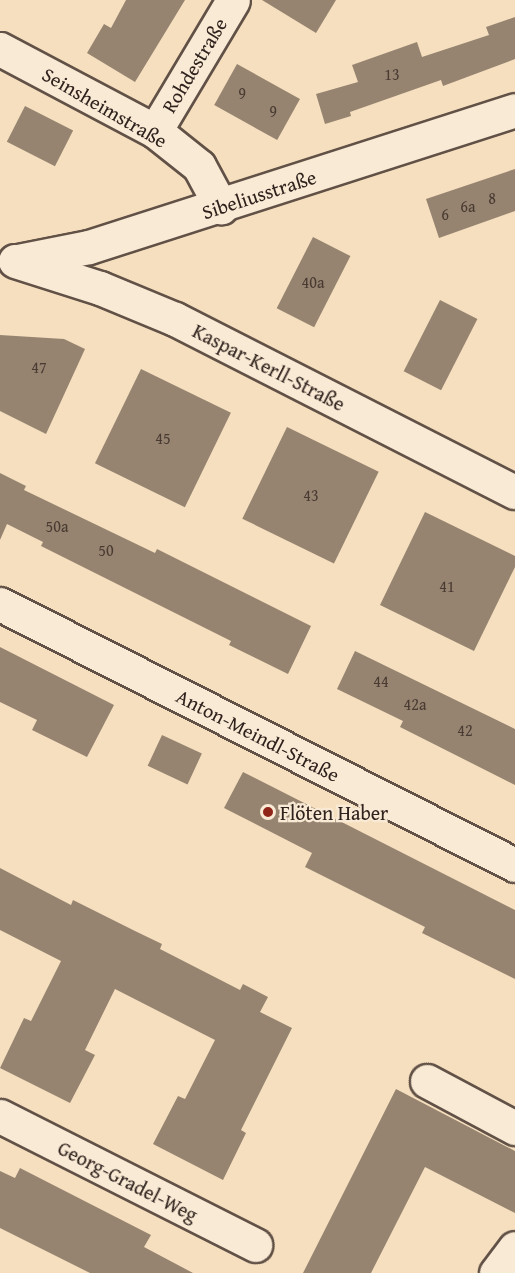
<!DOCTYPE html>
<html>
<head>
<meta charset="utf-8">
<style>
	body { margin:0 }
	#map { position:relative; width:515px; height:1273px; overflow:hidden; background:#f6dfbf; font-family:"Gentium Book Plus",serif }
	div>[style] { position:absolute }
	.building>* { inset:0; background:#968471; transform-origin:0 0 }
	.roads { filter:drop-shadow(2px 0 #615146) drop-shadow(-2px 0 #615146) drop-shadow(0 2px #615146) drop-shadow(0 -2px #615146) }
	.minor>* { height:33px; margin:-16.5px; padding:0 16.5px; transform-origin:16.5px; border-radius:16.5px; background:#f9ead5 }
	.dots>* { width:16px; height:16px; translate:-50% -50%; box-sizing:border-box; border:3px solid #f9ead5; border-radius:50% }
	span { translate:-50% -50%; white-space:nowrap; text-align:center; line-height:1.15; -webkit-text-stroke:4.5px #f9ead5; paint-order:stroke }
	.number-label { font-size:16px; color:#493a32 }
	.number-label span { -webkit-text-stroke-width:0 }
	.street-label { font-size:20px; color:#2f221d }
	.poi-label { font-size:20px; color:#2f221d }
	.left { translate:0 -50%; text-align:left }
</style>
</head>
<body>
<div id="map">
	<div class="building">
		<i style="clip-path:polygon(126px 0,185px 0,135px 82px,87px 53px,104px 24px,111px 28px)"></i>
		<i style="clip-path:polygon(262px 0,336px 0,316px 33px)"></i>
		<i style="clip-path:polygon(515px 17px,515px 59px,443px 86px,441px 80px,350px 112px,351px 116px,325px 124px,316px 94px,358px 82px,352px 65px,417px 42px,422px 57px,489px 35px,486px 27px)"></i>
		<i style="left:237px;top:64px;width:72px;height:47px;rotate:29deg"></i>
		<i style="left:25px;top:106px;width:54px;height:40px;rotate:27deg"></i>
		<i style="clip-path:polygon(515px 169px,515px 211px,439px 238px,426px 199px)"></i>
		<i style="left:313px;top:237px;width:42px;height:80px;rotate:27deg"></i>
		<i style="left:440px;top:300px;width:42px;height:80px;rotate:27deg"></i>
		<i style="clip-path:polygon(0 335px,64px 339px,85px 349px,46px 434px,0 411px)"></i>
		<i style="left:141px;top:369px;width:100px;height:105px;rotate:26deg"></i>
		<i style="left:287px;top:427px;width:102px;height:102px;rotate:26deg"></i>
		<i style="clip-path:polygon(0 473px,26px 486px,24px 490px,155px 553px,157px 549px,311px 626px,288px 674px,229px 645px,231px 641px,41px 546px,43px 542px,7px 524px,0 540px)"></i>
		<i style="clip-path:polygon(425px 512px,515px 556px,515px 567px,474px 651px,380px 605px)"></i>
		<i style="clip-path:polygon(0 647px,114px 705px,87px 757px,32px 730px,37px 720px,0 702px)"></i>
		<i style="clip-path:polygon(355px 651px,515px 729px,515px 785px,400px 727px,403px 721px,337px 689px)"></i>
		<i style="left:162px;top:735px;width:44px;height:34px;rotate:25deg"></i>
		<i style="clip-path:polygon(243px 772px,515px 910px,515px 979px,422px 933px,425px 927px,305px 867px,312px 853px,224px 808px)"></i>
		<i style="clip-path:polygon(0 868px,71px 905px,73px 900px,135px 931px,162px 944px,160px 949px,240px 990px,243px 984px,268px 997px,260px 1012px,292px 1028px,241px 1130px,246px 1133px,223px 1180px,153px 1144px,178px 1096px,185px 1099px,215px 1040px,115px 989px,85px 1050px,95px 1055px,70px 1103px,0 1068px,24px 1018px,31px 1021px,61px 961px,0 930px)"></i>
		<i style="clip-path:polygon(396px 1089px,515px 1151px,515px 1213px,425px 1167px,371px 1273px,303px 1273px)"></i>
		<i style="clip-path:polygon(20px 1168px,151px 1235px,144px 1247px,193px 1273px,90px 1273px,0 1228px,0 1171px,15px 1178px)"></i>
	</div>
	<div class="roads">
		<div class="minor">
			<i style="left:0;top:49px;width:175px;rotate:27.9deg"></i>
			<i style="left:155px;top:131px;width:56px;rotate:38.5deg"></i>
			<i style="left:199px;top:166px;width:47px;rotate:61.8deg"></i>
			<i style="left:155px;top:131px;width:152px;rotate:-59.2deg"></i>
			<i style="left:15px;top:261px;width:89px;rotate:17.6deg"></i>
			<i style="left:100px;top:288px;width:81px;rotate:22.5deg"></i>
			<i style="left:175px;top:319px;width:381px;rotate:27deg"></i>
			<i style="left:18px;top:261px;width:72px;rotate:-11.2deg"></i>
			<i style="left:89px;top:247px;width:447px;rotate:-17.8deg"></i>
			<i style="left:0;top:604px;width:577px;rotate:26.88deg"></i>
			<i style="left:427px;top:1081px;width:100px;rotate:28.1deg"></i>
			<i style="left:0;top:1116px;width:286px;rotate:26.8deg"></i>
			<i style="left:496px;top:1273px;width:31px;rotate:-53deg"></i>
		</div>
	</div>
	<div class="dots">
		<i style="left:268px;top:812px;background:#8f2418"></i>
	</div>
	<div class="number-label">
		<span style="left:392px;top:74px">13</span>
		<span style="left:242px;top:93px">9</span>
		<span style="left:273px;top:111px">9</span>
		<span style="left:492px;top:198px">8</span>
		<span style="left:468px;top:206px">6a</span>
		<span style="left:445px;top:214px">6</span>
		<span style="left:313px;top:282px">40a</span>
		<span style="left:39px;top:367px">47</span>
		<span style="left:163px;top:438px">45</span>
		<span style="left:311px;top:495px">43</span>
		<span style="left:57px;top:526px">50a</span>
		<span style="left:106px;top:550px">50</span>
		<span style="left:447px;top:586px">41</span>
		<span style="left:381px;top:681px">44</span>
		<span style="left:415px;top:704px">42a</span>
		<span style="left:465px;top:730px">42</span>
	</div>
	<div class="street-label">
		<span style="left:194px;top:65px;rotate:-59deg">Rohdestraße</span>
		<span style="left:105px;top:107px;rotate:30deg">Seinsheimstraße</span>
		<span style="left:259px;top:194px;rotate:-18deg">Sibeliusstraße</span>
		<span style="left:269px;top:367px;rotate:27deg">Kaspar-Kerll-Straße</span>
		<span style="left:258px;top:735px;rotate:27deg">Anton-Meindl-Straße</span>
		<span style="left:128px;top:1181px;rotate:27deg">Georg-Gradel-Weg</span>
	</div>
	<div class="poi-label">
		<span class="left" style="left:280px;top:812px">Flöten Haber</span>
	</div>
</div>
</body>
</html>
